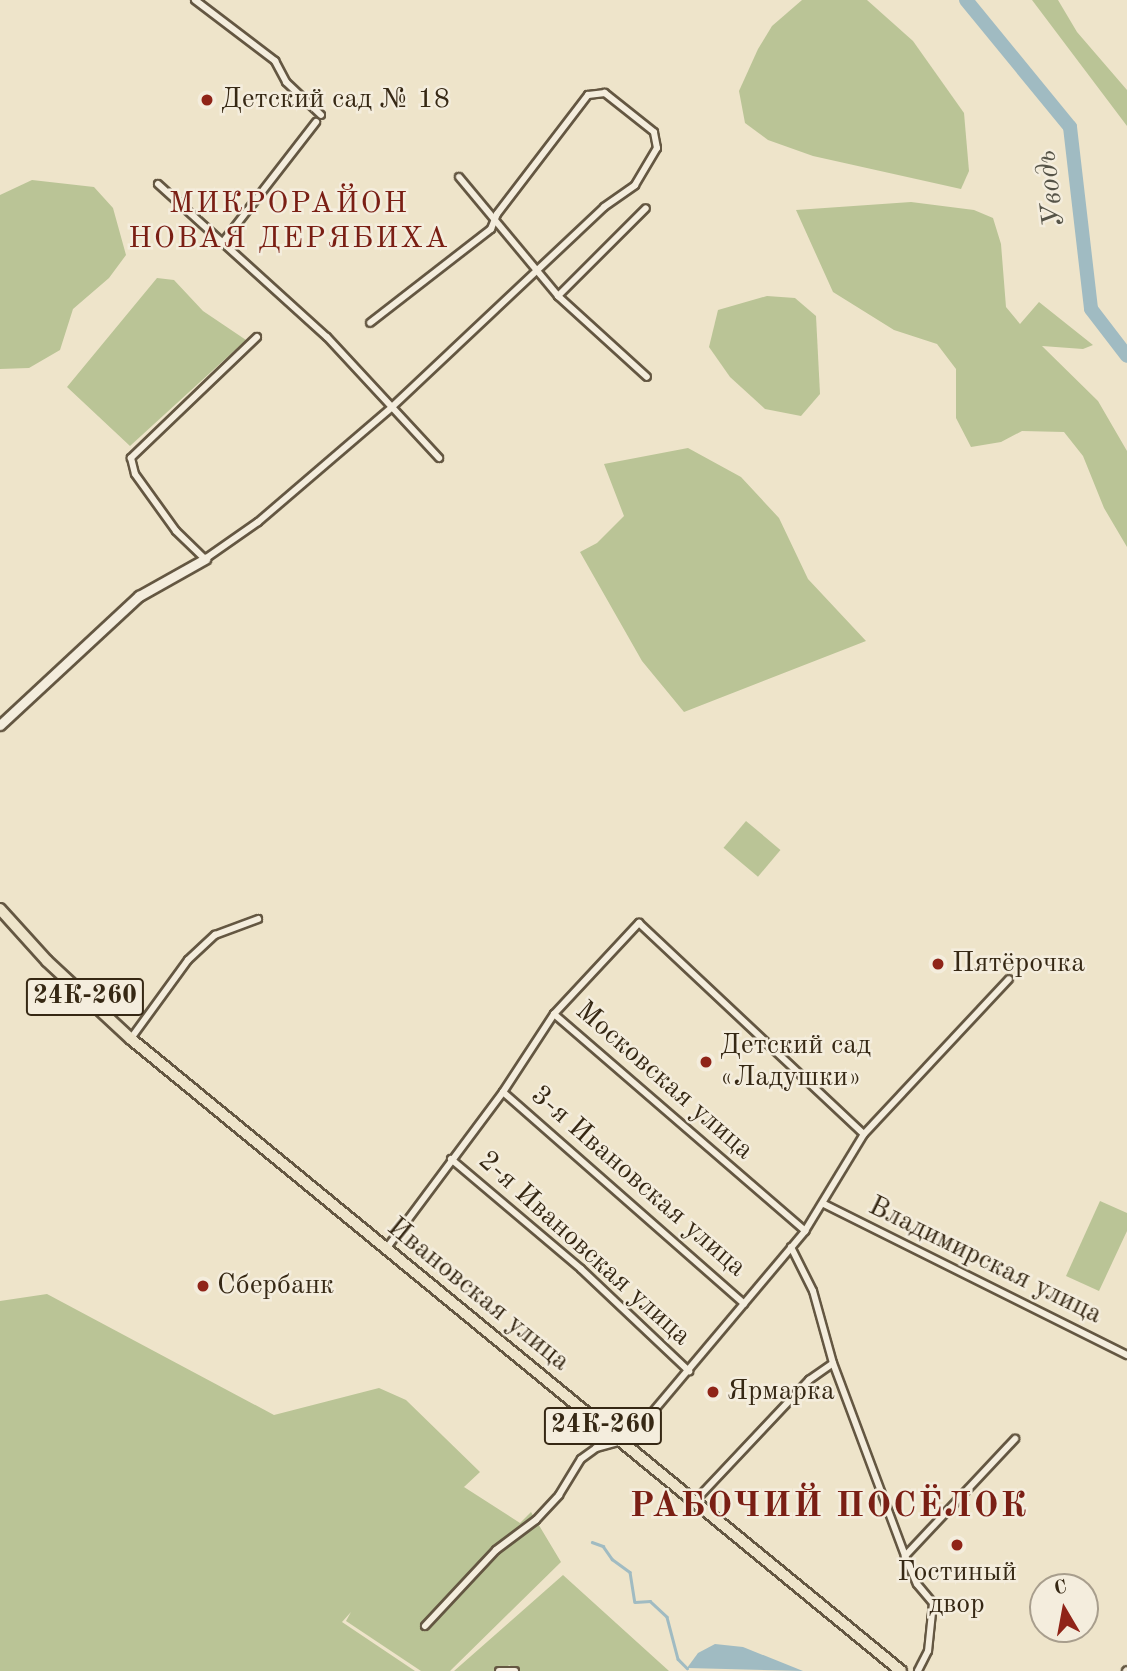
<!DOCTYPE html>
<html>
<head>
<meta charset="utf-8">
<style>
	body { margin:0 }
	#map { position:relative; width:1127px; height:1671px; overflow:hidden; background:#eee4ca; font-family:"Old Standard TT",serif }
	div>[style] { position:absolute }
	.green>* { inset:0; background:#bac496; transform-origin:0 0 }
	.water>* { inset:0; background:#a0bbc2 }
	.stream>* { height:2.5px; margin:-1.25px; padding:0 1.25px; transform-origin:1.25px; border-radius:1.25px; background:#a0bbc2 }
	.river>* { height:14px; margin:-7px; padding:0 7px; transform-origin:7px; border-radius:7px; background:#a0bbc2 }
	.roads { filter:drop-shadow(2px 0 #645742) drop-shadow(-2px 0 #645742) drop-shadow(0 2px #645742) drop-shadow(0 -2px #645742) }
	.street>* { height:6px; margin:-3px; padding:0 3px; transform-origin:3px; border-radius:3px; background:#f4eddd }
	.secondary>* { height:9px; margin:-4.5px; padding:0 4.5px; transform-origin:4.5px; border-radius:4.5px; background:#f4eddd }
	.primary>* { height:10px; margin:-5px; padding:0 5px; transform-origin:5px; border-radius:5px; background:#eee4ca }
	.dots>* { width:19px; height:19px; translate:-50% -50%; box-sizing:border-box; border:4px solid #f4eddd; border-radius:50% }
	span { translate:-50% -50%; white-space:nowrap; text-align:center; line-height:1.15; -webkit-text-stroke:5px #f4eddd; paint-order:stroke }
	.shield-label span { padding:2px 5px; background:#f4eddd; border:2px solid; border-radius:5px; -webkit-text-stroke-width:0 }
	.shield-label { font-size:26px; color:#362814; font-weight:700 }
	.poi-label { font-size:28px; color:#362814 }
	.left { translate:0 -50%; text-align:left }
	.street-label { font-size:28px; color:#362814 }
	.water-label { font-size:30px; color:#565448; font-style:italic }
	.neighbourhood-label { font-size:30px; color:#7a1f14; letter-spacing:2px }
	.district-label { font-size:35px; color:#7a1f14; font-weight:700; letter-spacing:2px }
	.north { position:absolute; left:1029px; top:1573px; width:70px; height:70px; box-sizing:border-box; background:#f4eddd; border:2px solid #a89e8d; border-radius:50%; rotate:350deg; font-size:19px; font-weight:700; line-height:28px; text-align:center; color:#362814 }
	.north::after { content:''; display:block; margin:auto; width:24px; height:32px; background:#8f2418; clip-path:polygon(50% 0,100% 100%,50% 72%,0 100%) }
</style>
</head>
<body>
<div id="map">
	<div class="green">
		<i style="clip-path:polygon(802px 0,867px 0,913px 41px,964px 113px,969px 171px,961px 189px,813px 156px,768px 140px,745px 123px,739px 91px,758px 49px,772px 26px)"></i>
		<i style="clip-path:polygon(1032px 0,1058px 0,1077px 32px,1127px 90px,1127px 126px)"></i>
		<i style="clip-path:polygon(32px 180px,94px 187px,113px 208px,126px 255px,109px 278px,73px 309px,60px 350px,29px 368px,0 369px,0 195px)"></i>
		<i style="clip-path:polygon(911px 202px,974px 210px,993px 218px,1001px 244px,1006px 307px,1020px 324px,1039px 302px,1093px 345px,1083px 349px,1042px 346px,1098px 401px,1127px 451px,1127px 547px,1104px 508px,1083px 456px,1064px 432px,1022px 431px,1001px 442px,971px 447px,956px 418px,956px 369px,937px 344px,894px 330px,833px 292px,796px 210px)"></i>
		<i style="clip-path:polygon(157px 278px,174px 280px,203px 311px,246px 340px,130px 446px,67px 387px)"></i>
		<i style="clip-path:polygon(767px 296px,795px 298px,816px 316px,820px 394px,801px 416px,765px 409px,730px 377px,709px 347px,718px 310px)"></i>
		<i style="clip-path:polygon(688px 448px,741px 477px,779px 518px,808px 579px,866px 641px,684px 712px,642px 661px,580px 552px,597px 543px,624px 516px,604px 464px)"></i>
		<i style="left:746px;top:821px;width:45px;height:35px;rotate:40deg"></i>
		<i style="clip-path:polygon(1100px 1201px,1127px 1213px,1127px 1231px,1099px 1291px,1066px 1276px)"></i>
		<i style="clip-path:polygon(47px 1294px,274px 1415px,379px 1388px,406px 1400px,480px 1472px,449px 1501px,464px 1487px,520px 1523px,531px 1512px,561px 1562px,450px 1671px,421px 1671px,346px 1621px,351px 1612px,342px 1622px,415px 1671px,0 1671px,0 1301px)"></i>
		<i style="clip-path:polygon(563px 1575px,669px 1671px,519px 1671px,509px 1665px,504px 1671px,454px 1671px)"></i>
	</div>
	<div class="water">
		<i style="clip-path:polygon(715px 1644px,743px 1647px,803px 1671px,687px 1668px,698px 1653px)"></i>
	</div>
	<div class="stream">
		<i style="left:592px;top:1542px;width:12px;rotate:20deg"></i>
		<i style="left:603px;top:1546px;width:16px;rotate:55deg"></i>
		<i style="left:612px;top:1559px;width:22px;rotate:36deg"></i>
		<i style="left:630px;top:1572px;width:30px;rotate:81deg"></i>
		<i style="left:635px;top:1602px;width:15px;rotate:-4deg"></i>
		<i style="left:650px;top:1601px;width:23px;rotate:43deg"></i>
		<i style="left:667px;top:1617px;width:43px;rotate:75.3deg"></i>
		<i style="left:678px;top:1659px;width:13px;rotate:45deg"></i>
	</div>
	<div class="river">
		<i style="left:966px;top:0;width:164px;rotate:50.7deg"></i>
		<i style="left:1070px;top:127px;width:183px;rotate:83.4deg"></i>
		<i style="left:1091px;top:309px;width:59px;rotate:52.5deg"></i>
	</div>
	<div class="roads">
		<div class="street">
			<i style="left:195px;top:0;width:101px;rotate:37.3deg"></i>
			<i style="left:275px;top:61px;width:24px;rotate:62deg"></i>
			<i style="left:286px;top:82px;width:48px;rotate:43.3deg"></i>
			<i style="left:459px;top:177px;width:155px;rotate:50.2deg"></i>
			<i style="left:558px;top:296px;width:120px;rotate:42.3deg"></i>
			<i style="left:158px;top:184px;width:228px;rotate:42.2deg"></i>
			<i style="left:327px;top:337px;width:165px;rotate:47.2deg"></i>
			<i style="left:223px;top:242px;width:152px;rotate:-52.2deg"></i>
			<i style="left:558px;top:296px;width:124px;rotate:-45deg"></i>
			<i style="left:257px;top:337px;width:175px;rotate:136.2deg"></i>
			<i style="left:131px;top:458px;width:16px;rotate:76deg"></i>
			<i style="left:135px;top:474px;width:70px;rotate:54.3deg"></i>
			<i style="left:176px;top:531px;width:40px;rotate:44deg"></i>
			<i style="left:205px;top:559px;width:65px;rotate:-34.9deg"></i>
			<i style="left:258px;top:522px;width:177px;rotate:-40.6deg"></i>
			<i style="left:392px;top:407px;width:291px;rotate:-43.3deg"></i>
			<i style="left:604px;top:207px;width:38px;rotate:-35deg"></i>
			<i style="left:635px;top:185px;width:43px;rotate:-59.3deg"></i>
			<i style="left:657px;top:148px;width:16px;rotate:-101deg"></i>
			<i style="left:654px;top:132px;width:63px;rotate:-141.5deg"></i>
			<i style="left:605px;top:93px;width:17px;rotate:173deg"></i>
			<i style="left:588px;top:95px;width:150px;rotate:127.4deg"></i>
			<i style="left:497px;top:214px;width:16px;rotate:112deg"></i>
			<i style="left:491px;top:229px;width:153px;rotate:142.2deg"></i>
			<i style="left:554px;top:1014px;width:125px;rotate:-47deg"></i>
			<i style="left:639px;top:923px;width:308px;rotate:43.2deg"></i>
			<i style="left:132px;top:1037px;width:95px;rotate:-54deg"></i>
			<i style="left:188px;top:960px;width:37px;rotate:-43deg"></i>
			<i style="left:215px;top:935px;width:46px;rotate:-20.4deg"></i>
			<i style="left:503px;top:1092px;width:321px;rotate:41.3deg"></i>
			<i style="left:451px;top:1159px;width:170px;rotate:40.2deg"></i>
			<i style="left:581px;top:1269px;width:149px;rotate:43.4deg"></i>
			<i style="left:824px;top:1204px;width:339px;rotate:26.5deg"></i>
			<i style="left:791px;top:1247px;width:49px;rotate:63.4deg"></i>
			<i style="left:813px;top:1291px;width:75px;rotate:74.5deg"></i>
			<i style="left:833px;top:1363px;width:206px;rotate:69.5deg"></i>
			<i style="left:905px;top:1556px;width:30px;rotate:67deg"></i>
			<i style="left:917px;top:1584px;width:25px;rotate:50deg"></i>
			<i style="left:933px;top:1603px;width:48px;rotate:95.9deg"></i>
			<i style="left:928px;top:1651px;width:22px;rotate:117deg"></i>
			<i style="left:386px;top:1249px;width:196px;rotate:-53.3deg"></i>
			<i style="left:503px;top:1092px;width:93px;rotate:-56.8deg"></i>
			<i style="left:554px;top:1014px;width:332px;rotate:40.8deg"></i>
			<i style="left:694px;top:1502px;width:168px;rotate:-46.7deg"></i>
			<i style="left:809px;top:1380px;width:29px;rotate:-35deg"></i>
			<i style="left:905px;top:1556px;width:161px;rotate:-46.8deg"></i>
			<i style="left:425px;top:1626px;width:104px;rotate:-46.9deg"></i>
			<i style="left:496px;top:1550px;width:50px;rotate:-36.9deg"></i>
			<i style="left:536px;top:1520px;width:34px;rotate:-47deg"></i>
			<i style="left:559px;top:1495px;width:42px;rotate:-58.6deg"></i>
			<i style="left:581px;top:1459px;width:19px;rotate:-36deg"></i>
			<i style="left:596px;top:1448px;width:35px;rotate:-15deg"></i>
			<i style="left:630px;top:1439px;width:272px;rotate:-49.9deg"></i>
			<i style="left:805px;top:1231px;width:114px;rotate:-58.7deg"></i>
			<i style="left:864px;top:1134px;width:212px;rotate:-46.9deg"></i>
			<i style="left:499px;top:1671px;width:16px"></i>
			<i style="left:1126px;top:1671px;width:1px;rotate:-45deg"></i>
		</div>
		<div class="secondary">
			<i style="left:0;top:725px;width:190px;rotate:-42.9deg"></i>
			<i style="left:139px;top:596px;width:76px;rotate:-29.3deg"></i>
		</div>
		<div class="primary">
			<i style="left:0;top:909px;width:70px;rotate:47.9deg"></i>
			<i style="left:47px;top:961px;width:115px;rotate:42.9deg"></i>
			<i style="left:131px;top:1039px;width:996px;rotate:39.38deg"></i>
		</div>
	</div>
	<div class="dots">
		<i style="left:207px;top:100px;background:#8f2418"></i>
		<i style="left:938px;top:964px;background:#8f2418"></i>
		<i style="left:706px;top:1062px;background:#8f2418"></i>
		<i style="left:203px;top:1286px;background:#8f2418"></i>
		<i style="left:713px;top:1392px;background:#8f2418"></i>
		<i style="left:957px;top:1545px;background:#8f2418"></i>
	</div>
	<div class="shield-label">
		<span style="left:85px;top:997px">24К-260</span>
		<span style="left:603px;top:1426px">24К-260</span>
	</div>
	<div class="poi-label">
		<span class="left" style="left:221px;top:100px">Детский сад № 18</span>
		<span class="left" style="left:952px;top:964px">Пятёрочка</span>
		<span class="left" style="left:720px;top:1062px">Детский сад<br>«Ладушки»</span>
		<span class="left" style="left:217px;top:1286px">Сбербанк</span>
		<span class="left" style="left:727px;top:1392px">Ярмарка</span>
		<span style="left:957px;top:1589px">Гостиный<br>двор</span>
	</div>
	<div class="street-label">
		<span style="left:664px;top:1081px;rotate:41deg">Московская улица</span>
		<span style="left:638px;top:1182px;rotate:41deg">3-я Ивановская улица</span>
		<span style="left:584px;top:1249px;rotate:42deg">2-я Ивановская улица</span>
		<span style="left:985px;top:1261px;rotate:26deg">Владимирская улица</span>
		<span style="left:478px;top:1295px;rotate:39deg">Ивановская улица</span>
	</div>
	<div class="water-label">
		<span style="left:1051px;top:189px;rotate:-97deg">Уводь</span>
	</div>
	<div class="neighbourhood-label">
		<span style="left:289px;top:221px">МИКРОРАЙОН<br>НОВАЯ ДЕРЯБИХА</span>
	</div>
	<div class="district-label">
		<span style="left:829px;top:1507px">РАБОЧИЙ ПОСЁЛОК</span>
	</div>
	<div class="north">С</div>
</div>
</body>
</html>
